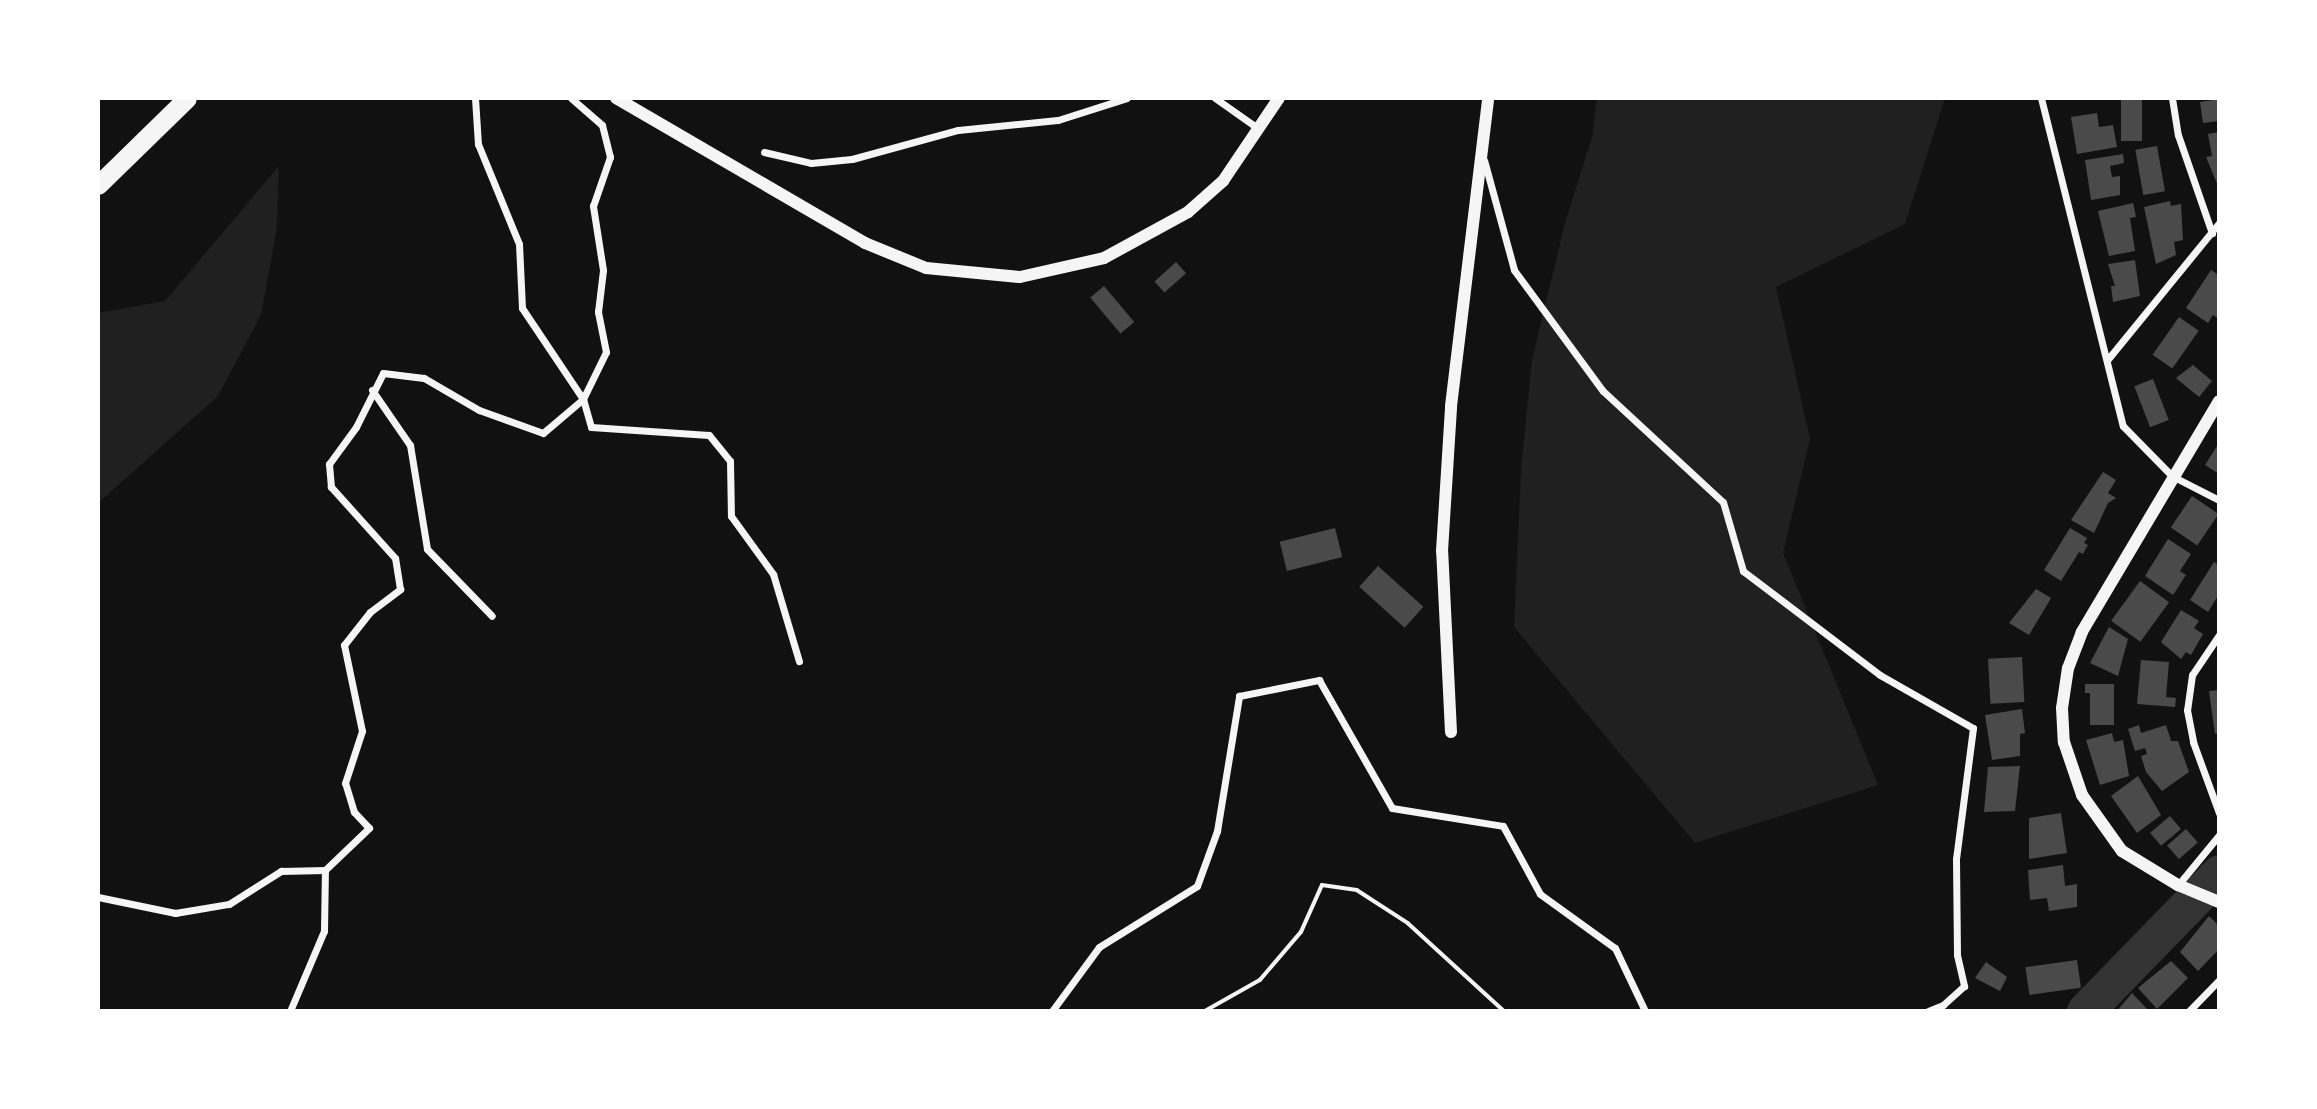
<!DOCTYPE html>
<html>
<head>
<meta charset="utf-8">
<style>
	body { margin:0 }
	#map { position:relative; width:2317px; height:1109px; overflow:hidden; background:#111; font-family:Commissioner,sans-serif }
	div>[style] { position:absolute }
	.green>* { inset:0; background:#202020 }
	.river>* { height:37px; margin:-18.5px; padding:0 18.5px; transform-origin:18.5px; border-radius:18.5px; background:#333 }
	.building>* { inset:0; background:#4a4a4a; transform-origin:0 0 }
	.path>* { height:3.5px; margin:-1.75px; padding:0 1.75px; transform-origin:1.75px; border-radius:1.75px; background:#f5f5f5 }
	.minor>* { height:7px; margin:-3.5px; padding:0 3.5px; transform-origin:3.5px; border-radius:3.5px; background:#f5f5f5 }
	.tertiary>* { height:12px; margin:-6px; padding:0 6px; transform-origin:6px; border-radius:6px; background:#f5f5f5 }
	.motorway>* { height:19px; margin:-9.5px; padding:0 9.5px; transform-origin:9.5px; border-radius:9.5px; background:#f5f5f5 }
	span { translate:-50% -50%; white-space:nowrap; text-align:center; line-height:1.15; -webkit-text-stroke:6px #fff; paint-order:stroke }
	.frame { position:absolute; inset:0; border:100px solid #fff; pointer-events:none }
</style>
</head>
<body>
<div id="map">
	<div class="green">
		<i style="clip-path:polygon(1597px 98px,1945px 98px,1905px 224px,1776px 287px,1810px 439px,1783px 553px,1878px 785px,1695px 843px,1514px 627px,1521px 471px,1532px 360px,1565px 223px,1592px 137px)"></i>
		<i style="clip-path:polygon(279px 166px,277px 227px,261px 315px,218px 396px,98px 503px,98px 313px,165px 301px)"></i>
	</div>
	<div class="river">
		<i style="left:2085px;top:1011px;width:192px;rotate:-45.8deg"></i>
	</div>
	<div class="building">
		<i style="left:2121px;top:98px;width:21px;height:43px"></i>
		<i style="clip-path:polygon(2219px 99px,2219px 121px,2203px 123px,2200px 102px)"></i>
		<i style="clip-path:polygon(2097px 113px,2099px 127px,2113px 125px,2117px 147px,2077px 154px,2071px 117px)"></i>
		<i style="clip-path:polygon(2219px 132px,2219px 186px,2218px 186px,2206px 157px,2212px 156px,2208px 134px)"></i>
		<i style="left:2157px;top:146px;width:46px;height:22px;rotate:80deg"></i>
		<i style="clip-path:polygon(2123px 154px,2124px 163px,2110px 166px,2112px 177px,2120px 176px,2120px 195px,2091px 200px,2085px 160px)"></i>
		<i style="clip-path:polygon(2170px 201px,2171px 206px,2181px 204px,2183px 240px,2174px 242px,2176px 255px,2156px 264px,2144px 207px)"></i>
		<i style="clip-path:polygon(2133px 203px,2136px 217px,2130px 218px,2135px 251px,2109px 256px,2098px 211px)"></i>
		<i style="clip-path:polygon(2135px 260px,2140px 296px,2113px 302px,2111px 286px,2115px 286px,2108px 264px)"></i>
		<i style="left:1176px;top:262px;width:15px;height:29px;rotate:48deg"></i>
		<i style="clip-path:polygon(2211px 270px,2219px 275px,2219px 319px,2213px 315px,2208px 323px,2186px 308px)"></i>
		<i style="left:1104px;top:286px;width:47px;height:18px;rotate:50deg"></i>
		<i style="left:2179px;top:317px;width:24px;height:46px;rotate:35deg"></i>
		<i style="clip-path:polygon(2193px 365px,2212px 381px,2199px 397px,2176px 378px)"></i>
		<i style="left:2153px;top:379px;width:44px;height:20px;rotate:69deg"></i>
		<i style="clip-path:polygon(2219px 443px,2219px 474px,2205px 465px)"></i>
		<i style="clip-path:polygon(2103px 472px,2116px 480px,2108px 493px,2116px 498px,2108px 503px,2094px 533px,2071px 520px)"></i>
		<i style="left:2192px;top:496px;width:32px;height:38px;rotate:34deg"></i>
		<i style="left:1335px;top:528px;width:30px;height:57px;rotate:76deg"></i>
		<i style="clip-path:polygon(2070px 528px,2087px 538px,2084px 543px,2088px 545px,2083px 554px,2079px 552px,2061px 581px,2044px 570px)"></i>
		<i style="clip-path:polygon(2168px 539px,2191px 554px,2180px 571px,2186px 575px,2173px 595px,2145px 576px)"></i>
		<i style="clip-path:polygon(2214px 562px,2219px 565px,2219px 594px,2208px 612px,2190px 600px)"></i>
		<i style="left:1378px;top:566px;width:61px;height:28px;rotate:42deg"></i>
		<i style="left:2140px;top:581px;width:36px;height:49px;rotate:36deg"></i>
		<i style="clip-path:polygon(2036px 589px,2051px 598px,2029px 635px,2009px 623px)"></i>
		<i style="clip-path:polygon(2181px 610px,2199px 621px,2194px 628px,2203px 634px,2191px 655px,2186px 652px,2181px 659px,2161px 642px)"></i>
		<i style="clip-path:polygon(2109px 627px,2128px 639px,2118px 676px,2090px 663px)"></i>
		<i style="left:2022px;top:657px;width:45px;height:34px;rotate:87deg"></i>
		<i style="clip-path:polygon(2141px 660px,2169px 662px,2166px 697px,2176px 698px,2175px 707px,2137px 704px)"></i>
		<i style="clip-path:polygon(2085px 684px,2114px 684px,2114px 725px,2090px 725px,2090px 693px,2085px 693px)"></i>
		<i style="clip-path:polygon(2219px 690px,2219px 733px,2215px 734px,2209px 691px)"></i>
		<i style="clip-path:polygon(2022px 709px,2025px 733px,2020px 734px,2020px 756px,1992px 760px,1985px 715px)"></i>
		<i style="clip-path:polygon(2139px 725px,2141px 733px,2166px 725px,2171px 741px,2178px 741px,2189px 772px,2162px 791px,2146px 772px,2141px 756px,2147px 754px,2145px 748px,2135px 751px,2128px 729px)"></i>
		<i style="clip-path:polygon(2112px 733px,2114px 742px,2123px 740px,2129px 776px,2100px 785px,2086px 740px)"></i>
		<i style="clip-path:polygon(2020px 766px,2015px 811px,1984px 812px,1988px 767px)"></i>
		<i style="clip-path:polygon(2138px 776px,2161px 815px,2137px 833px,2111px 796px)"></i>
		<i style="clip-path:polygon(2061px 813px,2067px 853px,2029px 859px,2029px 818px)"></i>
		<i style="left:2170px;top:816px;width:17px;height:26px;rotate:50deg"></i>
		<i style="left:2186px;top:829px;width:18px;height:25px;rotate:49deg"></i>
		<i style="clip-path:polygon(2063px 865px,2065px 886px,2077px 884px,2077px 907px,2049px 911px,2047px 898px,2030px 900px,2028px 870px)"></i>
		<i style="clip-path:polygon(2209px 916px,2219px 926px,2219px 949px,2198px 971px,2180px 952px)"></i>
		<i style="left:2077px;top:960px;width:28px;height:52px;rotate:82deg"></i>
		<i style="clip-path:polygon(2171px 961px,2188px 978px,2157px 1009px,2138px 988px)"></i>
		<i style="clip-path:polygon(1986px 962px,2007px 977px,2000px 991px,1975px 978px)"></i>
		<i style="clip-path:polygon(2132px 993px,2149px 1011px,2117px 1011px)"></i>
	</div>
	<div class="path">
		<i style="left:1205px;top:1011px;width:63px;rotate:-29.4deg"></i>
		<i style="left:1260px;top:980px;width:63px;rotate:-49.5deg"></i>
		<i style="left:1301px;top:932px;width:51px;rotate:-65.9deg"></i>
		<i style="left:1322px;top:885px;width:35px;rotate:8deg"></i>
		<i style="left:1357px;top:890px;width:61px;rotate:32.9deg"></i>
		<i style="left:1408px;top:923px;width:130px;rotate:42.5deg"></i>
	</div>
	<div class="minor">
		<i style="left:475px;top:98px;width:46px;rotate:86.3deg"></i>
		<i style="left:478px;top:144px;width:108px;rotate:67.7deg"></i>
		<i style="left:519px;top:244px;width:64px;rotate:87.3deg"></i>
		<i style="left:522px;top:308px;width:110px;rotate:56.2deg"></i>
		<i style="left:583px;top:399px;width:29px;rotate:74deg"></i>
		<i style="left:591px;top:427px;width:118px;rotate:3.9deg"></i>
		<i style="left:709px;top:435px;width:33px;rotate:51deg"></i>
		<i style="left:730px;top:461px;width:55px;rotate:89deg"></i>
		<i style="left:731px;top:516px;width:72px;rotate:54.1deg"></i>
		<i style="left:773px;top:574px;width:91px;rotate:73.4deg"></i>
		<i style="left:1215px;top:98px;width:54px;rotate:35.2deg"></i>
		<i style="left:2041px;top:98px;width:338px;rotate:76deg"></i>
		<i style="left:2123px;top:426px;width:70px;rotate:45.6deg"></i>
		<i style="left:2172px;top:476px;width:53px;rotate:27.1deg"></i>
		<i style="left:2172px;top:98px;width:37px;rotate:81deg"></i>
		<i style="left:2178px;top:135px;width:104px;rotate:70.9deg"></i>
		<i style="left:764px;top:152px;width:48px;rotate:13.2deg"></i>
		<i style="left:811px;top:163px;width:41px;rotate:-5.6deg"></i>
		<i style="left:852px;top:159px;width:110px;rotate:-15.3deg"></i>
		<i style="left:958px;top:130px;width:100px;rotate:-5.7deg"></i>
		<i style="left:1058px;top:120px;width:72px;rotate:-17.7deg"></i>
		<i style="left:1484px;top:160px;width:114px;rotate:74.7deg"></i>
		<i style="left:1514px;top:270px;width:150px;rotate:53.7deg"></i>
		<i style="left:1603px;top:391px;width:163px;rotate:42.8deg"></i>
		<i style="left:1723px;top:502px;width:72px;rotate:73.8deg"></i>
		<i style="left:1743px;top:571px;width:172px;rotate:37.2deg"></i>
		<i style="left:1880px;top:675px;width:107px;rotate:29.7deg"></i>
		<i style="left:1973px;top:728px;width:132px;rotate:97.4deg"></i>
		<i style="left:1956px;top:859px;width:96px;rotate:89.4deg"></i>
		<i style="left:1957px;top:955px;width:32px;rotate:77deg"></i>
		<i style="left:1964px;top:986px;width:28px;rotate:138deg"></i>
		<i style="left:1943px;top:1005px;width:16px;rotate:158deg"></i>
		<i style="left:2108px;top:359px;width:176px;rotate:-50.8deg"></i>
		<i style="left:372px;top:390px;width:67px;rotate:55.4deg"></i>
		<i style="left:410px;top:445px;width:105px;rotate:80.7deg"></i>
		<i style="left:427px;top:549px;width:93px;rotate:45.9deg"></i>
		<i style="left:2219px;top:635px;width:48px;rotate:124deg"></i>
		<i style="left:2192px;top:675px;width:35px;rotate:98deg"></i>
		<i style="left:2187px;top:710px;width:33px;rotate:79deg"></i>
		<i style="left:2193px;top:742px;width:76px;rotate:69.9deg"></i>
		<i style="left:2178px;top:885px;width:65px;rotate:-50.6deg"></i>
		<i style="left:98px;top:897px;width:79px;rotate:11.7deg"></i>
		<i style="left:175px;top:913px;width:55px;rotate:-9.5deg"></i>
		<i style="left:229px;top:904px;width:62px;rotate:-32.4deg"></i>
		<i style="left:281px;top:871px;width:44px;rotate:-1.3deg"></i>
		<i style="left:325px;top:870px;width:61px;rotate:-43.7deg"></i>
		<i style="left:369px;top:828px;width:22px;rotate:-133deg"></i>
		<i style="left:354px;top:812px;width:30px;rotate:-107deg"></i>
		<i style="left:345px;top:783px;width:55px;rotate:-71.9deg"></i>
		<i style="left:362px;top:731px;width:88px;rotate:-101.8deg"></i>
		<i style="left:344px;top:645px;width:42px;rotate:-51.8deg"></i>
		<i style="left:370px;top:612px;width:38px;rotate:-37deg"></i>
		<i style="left:400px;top:589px;width:31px;rotate:-99deg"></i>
		<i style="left:395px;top:558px;width:96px;rotate:-132deg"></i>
		<i style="left:331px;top:487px;width:23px;rotate:-95deg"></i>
		<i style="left:329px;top:464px;width:46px;rotate:-53.9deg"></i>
		<i style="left:356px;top:427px;width:60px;rotate:-63.4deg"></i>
		<i style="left:383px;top:373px;width:41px;rotate:7deg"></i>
		<i style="left:424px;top:378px;width:64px;rotate:30.2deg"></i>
		<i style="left:479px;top:410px;width:68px;rotate:19.8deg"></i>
		<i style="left:543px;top:433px;width:52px;rotate:-40.4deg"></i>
		<i style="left:583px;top:399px;width:52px;rotate:-63.9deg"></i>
		<i style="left:606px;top:352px;width:41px;rotate:-101.3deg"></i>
		<i style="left:598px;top:312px;width:42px;rotate:-83.2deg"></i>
		<i style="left:603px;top:270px;width:65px;rotate:-98.9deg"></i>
		<i style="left:593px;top:206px;width:52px;rotate:-70.9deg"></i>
		<i style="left:610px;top:157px;width:33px;rotate:-104deg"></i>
		<i style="left:602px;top:125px;width:41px;rotate:-138.9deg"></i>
		<i style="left:290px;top:1011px;width:87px;rotate:-67deg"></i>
		<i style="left:324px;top:931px;width:61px;rotate:-89.1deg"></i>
		<i style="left:1052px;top:1011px;width:79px;rotate:-53.7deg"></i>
		<i style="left:1099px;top:947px;width:115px;rotate:-31.9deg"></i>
		<i style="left:1197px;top:886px;width:59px;rotate:-70deg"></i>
		<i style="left:1217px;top:831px;width:137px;rotate:-80.7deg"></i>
		<i style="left:1239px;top:696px;width:82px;rotate:-11.3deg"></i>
		<i style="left:1319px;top:680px;width:147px;rotate:60.3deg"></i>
		<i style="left:1392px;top:808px;width:112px;rotate:9.2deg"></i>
		<i style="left:1503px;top:826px;width:77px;rotate:61.4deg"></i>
		<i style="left:1540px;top:894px;width:92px;rotate:35.8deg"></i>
		<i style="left:1615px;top:948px;width:70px;rotate:64.5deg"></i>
		<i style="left:2189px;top:1011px;width:43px;rotate:-45.9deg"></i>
	</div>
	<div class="tertiary">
		<i style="left:616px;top:98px;width:288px;rotate:30.2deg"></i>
		<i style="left:865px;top:243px;width:66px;rotate:22.3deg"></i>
		<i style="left:926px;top:268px;width:94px;rotate:5.5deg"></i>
		<i style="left:1020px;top:277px;width:86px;rotate:-12.7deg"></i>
		<i style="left:1104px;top:258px;width:96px;rotate:-28.7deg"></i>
		<i style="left:1188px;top:212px;width:47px;rotate:-41.5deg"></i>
		<i style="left:1223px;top:181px;width:100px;rotate:-56deg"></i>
		<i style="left:2219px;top:401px;width:269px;rotate:120.7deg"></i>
		<i style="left:2082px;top:632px;width:39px;rotate:111deg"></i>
		<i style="left:2068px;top:668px;width:40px;rotate:98.5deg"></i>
		<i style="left:2062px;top:708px;width:34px;rotate:87deg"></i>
		<i style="left:2064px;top:742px;width:56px;rotate:71.2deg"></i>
		<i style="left:2082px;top:795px;width:69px;rotate:54.5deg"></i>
		<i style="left:2122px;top:851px;width:66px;rotate:31.3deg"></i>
		<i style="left:2178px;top:885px;width:44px;rotate:22.5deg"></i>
		<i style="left:1451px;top:732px;width:181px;rotate:-92.8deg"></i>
		<i style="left:1442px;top:551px;width:145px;rotate:-86.4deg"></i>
		<i style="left:1451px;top:406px;width:310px;rotate:-83.1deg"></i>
	</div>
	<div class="motorway">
		<i style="left:98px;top:185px;width:124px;rotate:-44.3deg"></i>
	</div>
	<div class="frame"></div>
</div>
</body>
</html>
